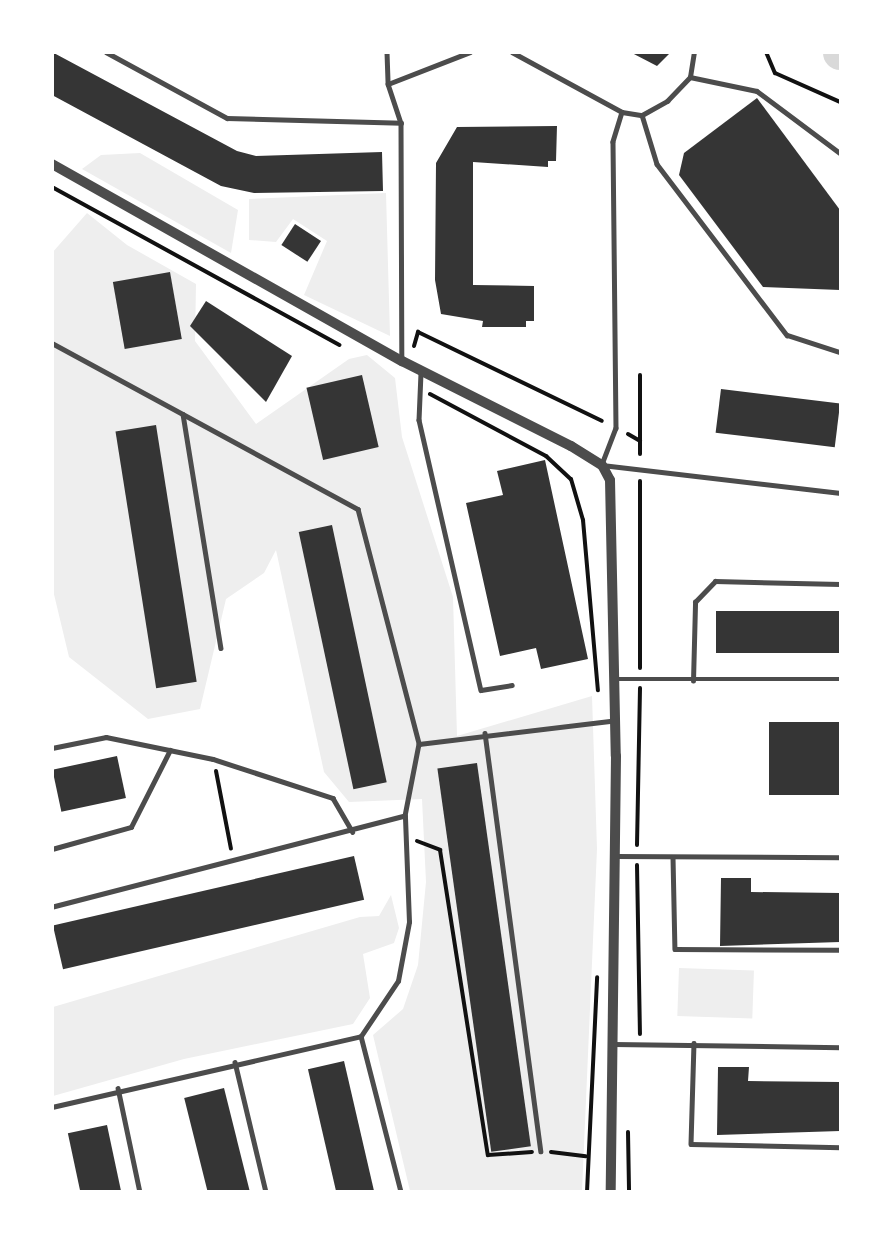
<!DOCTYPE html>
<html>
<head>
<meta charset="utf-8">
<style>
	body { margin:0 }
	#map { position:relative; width:893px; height:1244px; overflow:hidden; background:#fff; font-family:Lato,sans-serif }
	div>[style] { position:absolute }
	.green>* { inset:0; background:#eee; transform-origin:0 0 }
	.river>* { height:34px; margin:-17px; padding:0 17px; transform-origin:17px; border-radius:17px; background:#d9d9d9 }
	.building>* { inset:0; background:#353535; transform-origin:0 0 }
	.path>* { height:4px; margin:-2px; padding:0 2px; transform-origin:2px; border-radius:2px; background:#111 }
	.service>* { height:4.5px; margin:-2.25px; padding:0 2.25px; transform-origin:2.25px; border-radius:2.25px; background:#4c4c4c }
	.tertiary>* { height:10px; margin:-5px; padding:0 5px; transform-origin:5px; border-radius:5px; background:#4c4c4c }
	span { translate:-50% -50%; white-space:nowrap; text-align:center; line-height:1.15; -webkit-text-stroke:6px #fff; paint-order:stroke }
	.frame { position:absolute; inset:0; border:54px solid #fff; pointer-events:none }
</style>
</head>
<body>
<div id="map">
	<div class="green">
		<i style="clip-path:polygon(140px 153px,238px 210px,231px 253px,82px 169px,101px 155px)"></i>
		<i style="clip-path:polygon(386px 193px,390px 336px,304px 295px,327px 241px,293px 219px,276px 242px,249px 240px,249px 199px)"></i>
		<i style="clip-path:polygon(87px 213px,127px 245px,196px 284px,195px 341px,256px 424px,349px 359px,367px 355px,395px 378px,402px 437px,453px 597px,457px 736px,592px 696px,597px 849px,582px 1191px,410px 1191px,373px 1035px,403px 1009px,418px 965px,426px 882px,422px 799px,349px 802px,324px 772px,276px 550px,264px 573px,226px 599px,200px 709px,148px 719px,69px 657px,52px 586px,52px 253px)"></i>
		<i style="clip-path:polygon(391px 895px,399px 928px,394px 943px,363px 954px,370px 998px,353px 1024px,184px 1059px,53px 1096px,53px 1007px,360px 917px,379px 916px)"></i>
		<i style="left:679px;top:968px;width:75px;height:48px;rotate:2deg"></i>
	</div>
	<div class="river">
		<i style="left:840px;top:52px;width:1px;rotate:90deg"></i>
	</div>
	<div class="building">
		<i style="clip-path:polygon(52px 52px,237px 151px,256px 156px,382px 152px,383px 191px,254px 193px,221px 186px,52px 95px)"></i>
		<i style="clip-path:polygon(630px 52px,671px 52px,657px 66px)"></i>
		<i style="clip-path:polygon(757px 98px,840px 210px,840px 290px,763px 287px,679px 175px,684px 153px)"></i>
		<i style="clip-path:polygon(557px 126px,556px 161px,548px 161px,548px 167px,473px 162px,473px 285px,534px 286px,534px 321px,526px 321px,526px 327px,482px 327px,483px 321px,441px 314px,435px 280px,436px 163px,457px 127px)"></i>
		<i style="left:295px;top:224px;width:31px;height:25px;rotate:33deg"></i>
		<i style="left:170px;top:272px;width:68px;height:58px;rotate:80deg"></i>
		<i style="clip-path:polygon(206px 301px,292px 356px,266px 402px,190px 326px)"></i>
		<i style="left:362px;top:375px;width:74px;height:57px;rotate:77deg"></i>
		<i style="left:721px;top:389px;width:120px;height:44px;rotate:7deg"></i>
		<i style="left:156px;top:425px;width:260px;height:41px;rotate:81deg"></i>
		<i style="clip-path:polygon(545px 460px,588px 659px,541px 669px,536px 648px,500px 656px,466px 503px,503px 495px,497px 471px)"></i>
		<i style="left:332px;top:525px;width:263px;height:34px;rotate:78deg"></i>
		<i style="left:716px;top:611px;width:124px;height:42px"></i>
		<i style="left:769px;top:722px;width:71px;height:73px"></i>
		<i style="left:117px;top:756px;width:43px;height:66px;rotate:78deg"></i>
		<i style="left:477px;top:763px;width:387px;height:40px;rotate:82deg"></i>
		<i style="left:354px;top:856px;width:45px;height:309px;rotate:77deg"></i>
		<i style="clip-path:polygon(721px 878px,751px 878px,751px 892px,840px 893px,840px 942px,720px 946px)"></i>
		<i style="left:344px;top:1061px;width:134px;height:37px;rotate:77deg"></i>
		<i style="clip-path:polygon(718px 1067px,749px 1067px,748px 1081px,840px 1082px,840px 1131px,717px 1135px)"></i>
		<i style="left:224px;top:1088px;width:107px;height:41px;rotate:76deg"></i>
		<i style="left:107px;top:1125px;width:68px;height:40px;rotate:78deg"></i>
	</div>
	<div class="path">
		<i style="left:766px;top:52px;width:23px;rotate:67deg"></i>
		<i style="left:775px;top:73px;width:71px;rotate:24deg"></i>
		<i style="left:52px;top:187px;width:328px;rotate:28.8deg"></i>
		<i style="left:414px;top:346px;width:15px;rotate:-74deg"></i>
		<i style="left:418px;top:332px;width:204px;rotate:25.8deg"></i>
		<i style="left:640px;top:375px;width:79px;rotate:90deg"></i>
		<i style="left:430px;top:394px;width:132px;rotate:28.1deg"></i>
		<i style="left:546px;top:456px;width:34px;rotate:43deg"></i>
		<i style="left:571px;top:479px;width:43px;rotate:73.7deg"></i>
		<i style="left:583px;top:520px;width:171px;rotate:85deg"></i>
		<i style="left:628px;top:434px;width:14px;rotate:30deg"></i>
		<i style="left:640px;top:668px;width:187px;rotate:-90deg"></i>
		<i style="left:216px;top:771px;width:79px;rotate:79.1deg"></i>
		<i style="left:417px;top:841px;width:25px;rotate:21deg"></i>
		<i style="left:440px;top:850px;width:309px;rotate:81.1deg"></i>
		<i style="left:488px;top:1155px;width:44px;rotate:-3.9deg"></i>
		<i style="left:637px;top:845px;width:157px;rotate:-88.9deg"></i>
		<i style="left:637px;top:865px;width:169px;rotate:89deg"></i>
		<i style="left:628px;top:1132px;width:60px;rotate:89deg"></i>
		<i style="left:551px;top:1152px;width:35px;rotate:7deg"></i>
		<i style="left:587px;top:1192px;width:215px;rotate:-87.3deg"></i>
	</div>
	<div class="service">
		<i style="left:106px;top:52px;width:138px;rotate:28.6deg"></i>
		<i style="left:227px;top:118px;width:174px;rotate:1.6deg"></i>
		<i style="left:387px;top:52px;width:32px;rotate:88deg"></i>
		<i style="left:388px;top:84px;width:41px;rotate:71.6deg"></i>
		<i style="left:401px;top:123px;width:238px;rotate:89.8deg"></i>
		<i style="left:512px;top:52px;width:125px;rotate:28.6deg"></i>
		<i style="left:622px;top:112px;width:20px;rotate:9deg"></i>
		<i style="left:642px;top:115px;width:29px;rotate:-29deg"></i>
		<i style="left:667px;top:101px;width:33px;rotate:-46deg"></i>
		<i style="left:690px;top:77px;width:25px;rotate:-81deg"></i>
		<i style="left:690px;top:77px;width:68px;rotate:11.8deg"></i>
		<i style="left:757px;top:91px;width:104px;rotate:36.8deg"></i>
		<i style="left:388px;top:84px;width:88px;rotate:-21.3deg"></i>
		<i style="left:622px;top:112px;width:31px;rotate:107deg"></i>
		<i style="left:613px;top:142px;width:286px;rotate:89.4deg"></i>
		<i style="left:616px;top:428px;width:40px;rotate:111deg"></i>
		<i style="left:602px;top:465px;width:240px;rotate:6.7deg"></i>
		<i style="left:642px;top:115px;width:51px;rotate:73deg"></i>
		<i style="left:657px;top:164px;width:215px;rotate:52.8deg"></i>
		<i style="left:787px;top:335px;width:56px;rotate:17.8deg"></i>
		<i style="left:52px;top:343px;width:348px;rotate:28.5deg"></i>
		<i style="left:358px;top:509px;width:243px;rotate:75.4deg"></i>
		<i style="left:419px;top:744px;width:73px;rotate:101deg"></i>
		<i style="left:405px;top:816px;width:365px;rotate:165.5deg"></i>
		<i style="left:421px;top:373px;width:47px;rotate:92.4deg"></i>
		<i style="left:419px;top:420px;width:277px;rotate:77.1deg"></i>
		<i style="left:481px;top:690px;width:31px;rotate:-9deg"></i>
		<i style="left:183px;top:414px;width:237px;rotate:80.8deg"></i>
		<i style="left:615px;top:679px;width:225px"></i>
		<i style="left:693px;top:681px;width:79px;rotate:-88.5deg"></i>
		<i style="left:695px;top:602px;width:29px;rotate:-46deg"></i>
		<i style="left:715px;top:581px;width:125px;rotate:1.4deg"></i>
		<i style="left:485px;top:733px;width:422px;rotate:82.4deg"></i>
		<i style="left:419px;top:744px;width:198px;rotate:-6.9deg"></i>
		<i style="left:52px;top:748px;width:55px;rotate:-11.5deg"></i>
		<i style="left:106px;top:737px;width:109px;rotate:11.6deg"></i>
		<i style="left:213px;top:759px;width:126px;rotate:18deg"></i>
		<i style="left:333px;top:798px;width:39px;rotate:60deg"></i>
		<i style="left:52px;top:849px;width:82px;rotate:-15.6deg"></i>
		<i style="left:131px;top:827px;width:86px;rotate:-63.1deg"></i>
		<i style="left:615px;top:856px;width:225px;rotate:0.3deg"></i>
		<i style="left:673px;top:857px;width:92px;rotate:88.8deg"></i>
		<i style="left:675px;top:949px;width:165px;rotate:0.3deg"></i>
		<i style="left:361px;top:1036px;width:161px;rotate:75.6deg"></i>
		<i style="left:694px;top:1043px;width:101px;rotate:91.7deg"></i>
		<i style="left:691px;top:1144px;width:149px;rotate:1.2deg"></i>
		<i style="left:614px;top:1044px;width:226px;rotate:0.8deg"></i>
		<i style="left:235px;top:1062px;width:134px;rotate:76.6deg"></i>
		<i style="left:118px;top:1088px;width:106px;rotate:78.1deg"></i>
		<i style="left:52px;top:1107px;width:317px;rotate:-12.9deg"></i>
		<i style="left:361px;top:1036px;width:66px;rotate:-56.1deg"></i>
		<i style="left:398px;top:981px;width:60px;rotate:-79.4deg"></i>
		<i style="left:409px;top:922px;width:106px;rotate:-92.2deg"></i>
	</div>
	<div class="tertiary">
		<i style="left:52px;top:164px;width:402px;rotate:29.4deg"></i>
		<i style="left:402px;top:361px;width:189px;rotate:26.7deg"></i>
		<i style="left:571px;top:446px;width:36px;rotate:32deg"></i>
		<i style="left:602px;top:465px;width:17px;rotate:62deg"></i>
		<i style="left:610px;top:480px;width:276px;rotate:88.8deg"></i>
		<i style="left:616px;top:756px;width:436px;rotate:90.7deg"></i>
	</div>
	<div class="frame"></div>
</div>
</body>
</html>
